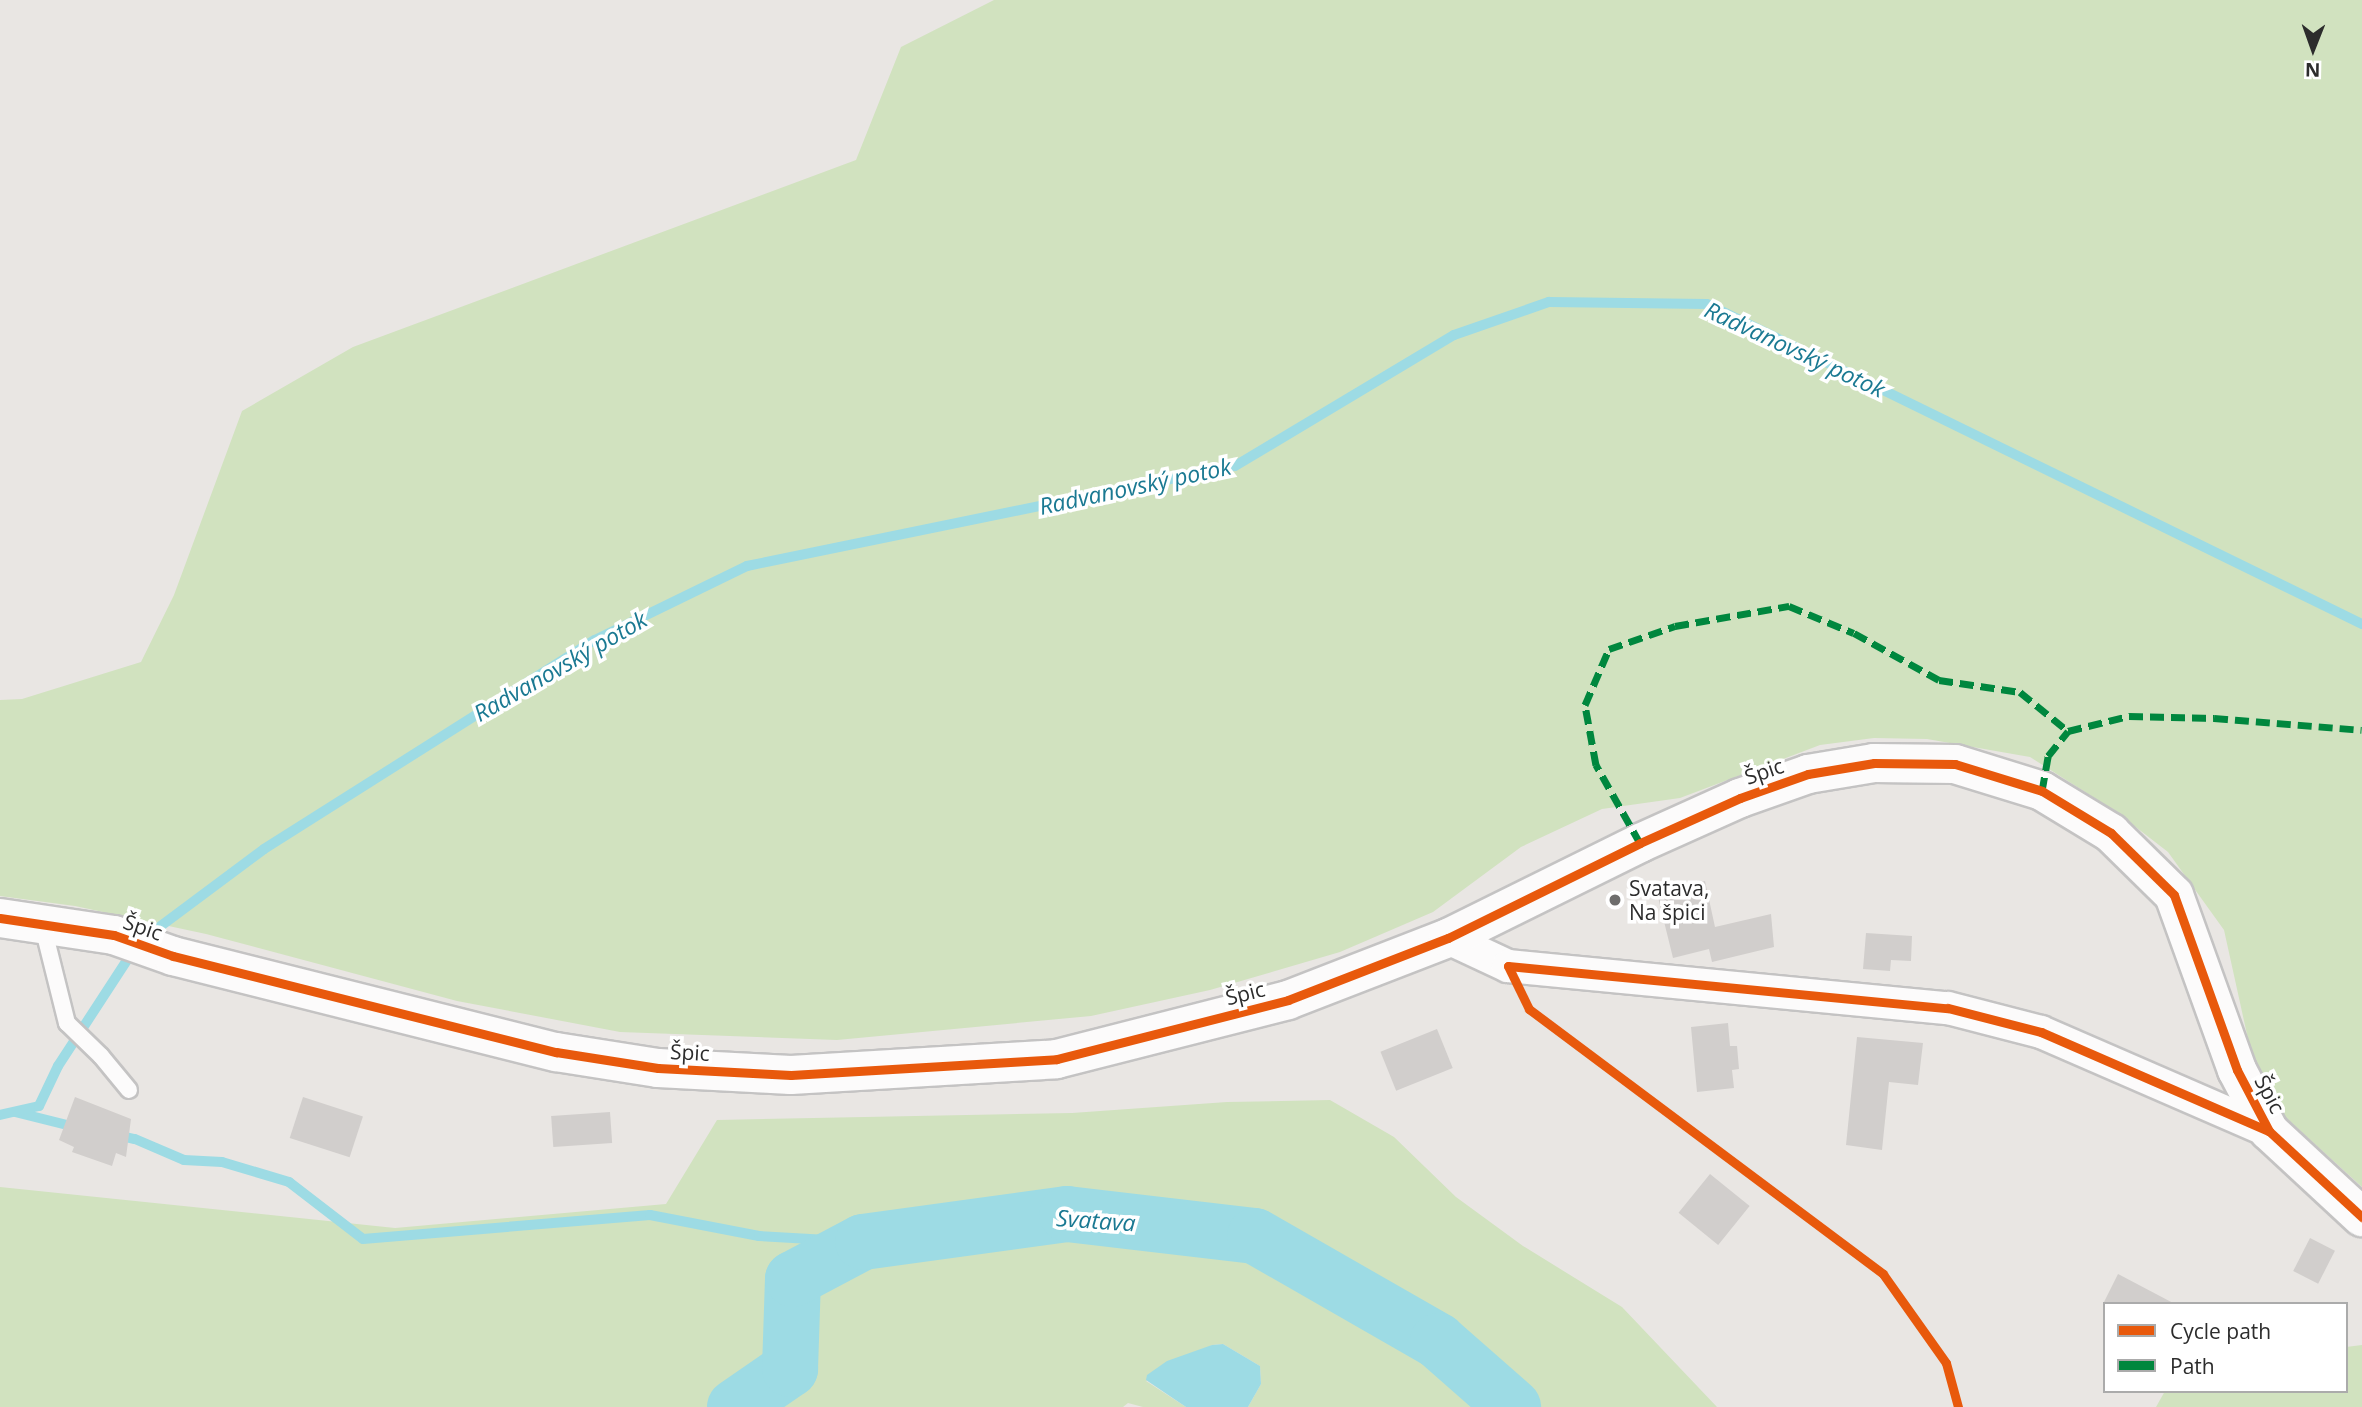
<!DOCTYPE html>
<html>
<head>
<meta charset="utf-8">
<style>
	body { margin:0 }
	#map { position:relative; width:2362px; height:1407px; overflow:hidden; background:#e9e6e3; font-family:"Open Sans",sans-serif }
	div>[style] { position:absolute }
	.green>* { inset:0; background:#d1e2bf }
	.water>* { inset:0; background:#9ddbe4 }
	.stream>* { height:10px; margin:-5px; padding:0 5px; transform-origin:5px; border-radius:5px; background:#9ddbe4 }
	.river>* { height:56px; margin:-28px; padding:0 28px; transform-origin:28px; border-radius:28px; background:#9ddbe4 }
	.building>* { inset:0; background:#d1cecc; transform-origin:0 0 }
	.roads { filter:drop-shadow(2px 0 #c4c3c3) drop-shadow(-2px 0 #c4c3c3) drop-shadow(0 2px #c4c3c3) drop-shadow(0 -2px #c4c3c3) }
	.service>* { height:16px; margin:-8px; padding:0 8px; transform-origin:8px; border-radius:8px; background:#fcfbfb }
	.minor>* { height:32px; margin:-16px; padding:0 16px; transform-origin:16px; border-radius:16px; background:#fcfbfb }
	.tertiary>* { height:38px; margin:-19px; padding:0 19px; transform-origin:19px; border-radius:19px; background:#fcfbfb }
	.quiet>* { height:7px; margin-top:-3.5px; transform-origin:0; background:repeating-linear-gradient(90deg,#00873e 0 14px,transparent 0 21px) }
	.cycleway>* { height:9px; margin:-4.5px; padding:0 4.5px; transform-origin:4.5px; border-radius:4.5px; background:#e8590c }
	.dots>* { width:19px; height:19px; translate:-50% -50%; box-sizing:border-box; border:4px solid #fff; border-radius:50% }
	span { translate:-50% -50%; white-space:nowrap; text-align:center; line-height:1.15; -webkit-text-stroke:7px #fff; paint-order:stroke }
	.street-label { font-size:21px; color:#2c2c2c }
	.poi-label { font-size:21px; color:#2c2c2c }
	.left { translate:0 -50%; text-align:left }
	.water-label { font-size:23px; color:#1a7992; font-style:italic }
	.legend { position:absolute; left:2103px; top:1302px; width:245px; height:91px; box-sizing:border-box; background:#fff; border:2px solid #ababab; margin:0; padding:9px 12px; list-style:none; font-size:21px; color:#2c2c2c }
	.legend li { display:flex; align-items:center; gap:14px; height:35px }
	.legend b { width:35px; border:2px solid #ababab }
	.north { position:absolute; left:2278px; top:14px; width:70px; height:70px; -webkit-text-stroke:5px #fff; paint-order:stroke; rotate:181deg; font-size:19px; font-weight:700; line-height:28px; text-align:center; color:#2c2c2c }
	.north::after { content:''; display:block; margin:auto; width:24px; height:32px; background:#2c2c2c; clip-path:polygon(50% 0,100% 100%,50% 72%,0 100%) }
</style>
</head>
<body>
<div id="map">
	<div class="green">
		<i style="clip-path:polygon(994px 0,2362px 0,2362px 1187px,2283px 1115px,2252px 1057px,2224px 930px,2168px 852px,2115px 811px,2030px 757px,1927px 739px,1874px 738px,1820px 745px,1680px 798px,1602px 809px,1521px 847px,1433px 912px,1340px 952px,1210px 990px,1091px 1016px,837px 1040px,620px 1032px,457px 1001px,206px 934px,75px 906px,0 896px,0 700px,22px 699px,141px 662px,174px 595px,242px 411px,353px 347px,856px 160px,901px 47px)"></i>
		<i style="clip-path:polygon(1330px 1100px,1394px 1137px,1456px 1197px,1523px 1246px,1622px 1307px,1717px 1407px,1248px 1407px,1261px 1384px,1260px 1366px,1223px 1344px,1212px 1345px,1146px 1381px,1186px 1407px,1143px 1407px,1128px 1403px,1123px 1407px,0 1407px,0 1187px,395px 1228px,666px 1204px,717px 1120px,1072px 1113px,1227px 1102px)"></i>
		<i style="clip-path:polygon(2362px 1345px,2362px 1407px,2156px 1407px,2165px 1391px,2346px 1391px,2346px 1347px)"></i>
	</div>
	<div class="water">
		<i style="clip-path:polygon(1223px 1344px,1260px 1366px,1261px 1384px,1248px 1407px,1186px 1407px,1146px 1380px,1147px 1375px,1167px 1361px,1212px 1345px)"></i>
	</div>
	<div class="stream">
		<i style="left:146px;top:937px;width:147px;rotate:-36.7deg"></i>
		<i style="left:264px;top:849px;width:391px;rotate:-32.3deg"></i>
		<i style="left:595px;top:640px;width:169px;rotate:-26deg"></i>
		<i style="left:747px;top:566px;width:498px;rotate:-11.6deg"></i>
		<i style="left:1235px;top:466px;width:255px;rotate:-30.9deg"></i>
		<i style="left:1454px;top:335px;width:101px;rotate:-19.2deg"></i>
		<i style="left:1549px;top:302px;width:158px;rotate:0.7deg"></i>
		<i style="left:1707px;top:304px;width:729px;rotate:26.04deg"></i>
		<i style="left:15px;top:1112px;width:62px;rotate:14deg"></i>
		<i style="left:0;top:1115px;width:40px;rotate:-13deg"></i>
		<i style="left:39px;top:1106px;width:44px;rotate:-64.6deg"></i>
		<i style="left:58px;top:1066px;width:137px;rotate:-56.9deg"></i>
		<i style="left:117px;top:1135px;width:18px;rotate:13deg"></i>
		<i style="left:135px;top:1139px;width:53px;rotate:23.2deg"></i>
		<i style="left:184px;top:1160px;width:38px;rotate:3deg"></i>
		<i style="left:222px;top:1162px;width:70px;rotate:16.6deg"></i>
		<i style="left:289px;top:1182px;width:93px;rotate:37.6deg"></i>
		<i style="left:363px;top:1239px;width:288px;rotate:-4.8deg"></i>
		<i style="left:650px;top:1215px;width:111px;rotate:10.9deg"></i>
		<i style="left:759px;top:1236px;width:104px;rotate:3.3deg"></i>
	</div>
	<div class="river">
		<i style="left:735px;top:1407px;width:67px;rotate:-34.6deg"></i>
		<i style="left:790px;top:1369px;width:90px;rotate:-88.1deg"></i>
		<i style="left:793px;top:1279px;width:79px;rotate:-27.9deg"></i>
		<i style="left:863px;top:1242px;width:206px;rotate:-7.8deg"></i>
		<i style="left:1067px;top:1214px;width:189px;rotate:6.7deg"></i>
		<i style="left:1255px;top:1236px;width:211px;rotate:29.8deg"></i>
		<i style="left:1438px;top:1341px;width:100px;rotate:41.3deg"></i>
	</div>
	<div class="building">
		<i style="clip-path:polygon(1705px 881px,1715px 927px,1771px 914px,1774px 947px,1712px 962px,1709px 949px,1673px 958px,1657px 893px)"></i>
		<i style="clip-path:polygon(1866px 933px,1912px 936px,1911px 961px,1891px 960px,1890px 971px,1863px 969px)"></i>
		<i style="clip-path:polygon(1728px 1023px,1730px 1046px,1737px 1046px,1739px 1069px,1732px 1070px,1734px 1088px,1697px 1092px,1691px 1027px)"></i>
		<i style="left:1437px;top:1029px;width:42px;height:61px;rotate:68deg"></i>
		<i style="clip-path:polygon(1857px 1037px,1923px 1043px,1918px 1085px,1889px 1082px,1882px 1150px,1846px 1145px)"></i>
		<i style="clip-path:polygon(75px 1097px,131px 1119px,126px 1157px,116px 1153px,112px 1166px,72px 1152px,74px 1147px,59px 1140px)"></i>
		<i style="left:303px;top:1097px;width:63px;height:43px;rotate:18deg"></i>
		<i style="left:610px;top:1112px;width:31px;height:59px;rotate:86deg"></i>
		<i style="left:1710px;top:1174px;width:51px;height:50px;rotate:39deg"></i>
		<i style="left:2310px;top:1238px;width:28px;height:37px;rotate:27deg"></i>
		<i style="clip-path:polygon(2118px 1274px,2120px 1275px,2175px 1304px,2103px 1304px)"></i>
	</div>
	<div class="roads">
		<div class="service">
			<i style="left:43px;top:927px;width:99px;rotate:76deg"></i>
			<i style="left:67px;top:1023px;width:47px;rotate:44.1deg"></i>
			<i style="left:101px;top:1056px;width:44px;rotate:50.5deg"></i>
		</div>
		<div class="minor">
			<i style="left:1448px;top:938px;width:66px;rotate:25deg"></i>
			<i style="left:1508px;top:966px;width:442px;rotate:5.5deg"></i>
			<i style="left:1948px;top:1008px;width:96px;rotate:14.5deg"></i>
			<i style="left:2041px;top:1032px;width:249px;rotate:23.5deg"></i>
		</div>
		<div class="tertiary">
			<i style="left:0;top:918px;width:115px;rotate:8.5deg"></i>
			<i style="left:114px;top:935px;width:63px;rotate:19.6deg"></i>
			<i style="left:173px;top:956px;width:395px;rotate:14.1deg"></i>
			<i style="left:556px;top:1052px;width:103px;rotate:8.9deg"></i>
			<i style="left:658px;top:1068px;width:133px;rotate:3deg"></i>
			<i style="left:791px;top:1075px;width:266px;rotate:-3.4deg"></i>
			<i style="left:1057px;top:1059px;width:238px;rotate:-14.3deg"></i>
			<i style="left:1288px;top:1000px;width:172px;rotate:-21.2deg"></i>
			<i style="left:1448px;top:938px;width:214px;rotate:-26.3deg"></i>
			<i style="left:1640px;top:843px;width:110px;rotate:-24.2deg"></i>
			<i style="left:1740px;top:798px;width:72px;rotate:-19.4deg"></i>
			<i style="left:1808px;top:774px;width:67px;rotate:-9.5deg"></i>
			<i style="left:1874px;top:763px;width:81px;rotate:0.7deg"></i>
			<i style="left:1955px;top:764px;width:91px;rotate:17.2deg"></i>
			<i style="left:2042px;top:791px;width:81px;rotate:31.3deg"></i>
			<i style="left:2111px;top:833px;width:88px;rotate:44.5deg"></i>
			<i style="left:2174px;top:895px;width:186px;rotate:70.2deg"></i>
			<i style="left:2237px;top:1070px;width:69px;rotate:62.3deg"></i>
			<i style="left:2269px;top:1131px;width:127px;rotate:42.8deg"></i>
		</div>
	</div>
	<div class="quiet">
		<i style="left:2042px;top:791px;width:36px;rotate:-80deg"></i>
		<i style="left:2048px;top:756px;width:32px;rotate:-51deg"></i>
		<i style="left:1640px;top:843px;width:90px;rotate:-119.4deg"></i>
		<i style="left:1596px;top:765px;width:61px;rotate:-100.4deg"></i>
		<i style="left:1585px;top:705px;width:61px;rotate:-66.8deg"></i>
		<i style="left:1609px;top:649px;width:70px;rotate:-19.2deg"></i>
		<i style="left:1675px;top:626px;width:116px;rotate:-10deg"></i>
		<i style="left:1789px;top:606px;width:70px;rotate:22.6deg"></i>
		<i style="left:1854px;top:633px;width:97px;rotate:28.9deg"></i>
		<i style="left:1939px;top:680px;width:82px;rotate:8.4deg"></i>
		<i style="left:2020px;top:692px;width:62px;rotate:39.1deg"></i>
		<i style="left:2068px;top:731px;width:63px;rotate:-13.8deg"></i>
		<i style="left:2129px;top:716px;width:85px;rotate:1.3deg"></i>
		<i style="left:2214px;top:718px;width:148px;rotate:4.6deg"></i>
	</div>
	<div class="cycleway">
		<i style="left:0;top:918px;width:115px;rotate:8.5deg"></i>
		<i style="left:114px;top:935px;width:63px;rotate:19.6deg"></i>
		<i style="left:173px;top:956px;width:395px;rotate:14.1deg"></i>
		<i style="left:556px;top:1052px;width:103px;rotate:8.9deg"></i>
		<i style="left:658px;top:1068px;width:133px;rotate:3deg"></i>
		<i style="left:791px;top:1075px;width:266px;rotate:-3.4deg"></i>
		<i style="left:1057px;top:1059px;width:238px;rotate:-14.3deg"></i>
		<i style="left:1288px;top:1000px;width:172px;rotate:-21.2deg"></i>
		<i style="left:1448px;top:938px;width:214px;rotate:-26.3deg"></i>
		<i style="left:1640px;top:843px;width:110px;rotate:-24.2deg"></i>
		<i style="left:1740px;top:798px;width:72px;rotate:-19.4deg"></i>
		<i style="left:1808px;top:774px;width:67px;rotate:-9.5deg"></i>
		<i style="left:1874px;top:763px;width:81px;rotate:0.7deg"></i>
		<i style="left:1955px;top:764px;width:91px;rotate:17.2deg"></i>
		<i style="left:2042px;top:791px;width:81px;rotate:31.3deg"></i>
		<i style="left:2111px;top:833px;width:88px;rotate:44.5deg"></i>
		<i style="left:2174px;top:895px;width:186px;rotate:70.2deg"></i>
		<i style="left:2237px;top:1070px;width:69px;rotate:62.3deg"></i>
		<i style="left:2269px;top:1131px;width:127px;rotate:42.8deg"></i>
		<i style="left:1508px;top:966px;width:442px;rotate:5.5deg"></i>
		<i style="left:1948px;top:1008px;width:96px;rotate:14.5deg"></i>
		<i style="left:2041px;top:1032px;width:249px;rotate:23.5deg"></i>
		<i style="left:1508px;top:966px;width:48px;rotate:64deg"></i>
		<i style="left:1529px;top:1009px;width:442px;rotate:36.8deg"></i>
		<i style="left:1883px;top:1274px;width:109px;rotate:54.7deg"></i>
		<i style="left:1946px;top:1363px;width:46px;rotate:74.7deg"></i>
	</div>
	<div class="dots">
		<i style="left:1615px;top:900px;background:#6e6d6c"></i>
	</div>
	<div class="street-label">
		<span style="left:1764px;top:771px;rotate:-19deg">Špic</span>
		<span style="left:143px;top:927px;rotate:19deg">Špic</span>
		<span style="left:1245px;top:993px;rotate:-14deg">Špic</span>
		<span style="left:690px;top:1052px;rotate:3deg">Špic</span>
		<span style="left:2270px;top:1094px;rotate:62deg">Špic</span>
	</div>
	<div class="poi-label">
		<span class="left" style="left:1629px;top:900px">Svatava,<br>Na špici</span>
	</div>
	<div class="water-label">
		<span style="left:1795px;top:349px;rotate:25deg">Radvanovský potok</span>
		<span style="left:1135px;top:486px;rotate:-12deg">Radvanovský potok</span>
		<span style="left:560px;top:666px;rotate:-30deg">Radvanovský potok</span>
		<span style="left:1096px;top:1220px;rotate:4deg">Svatava</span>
	</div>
	<ul class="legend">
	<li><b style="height:9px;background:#e8590c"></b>Cycle path</li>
	<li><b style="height:9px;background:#00873e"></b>Path</li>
	</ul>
	<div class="north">N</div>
</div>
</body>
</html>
